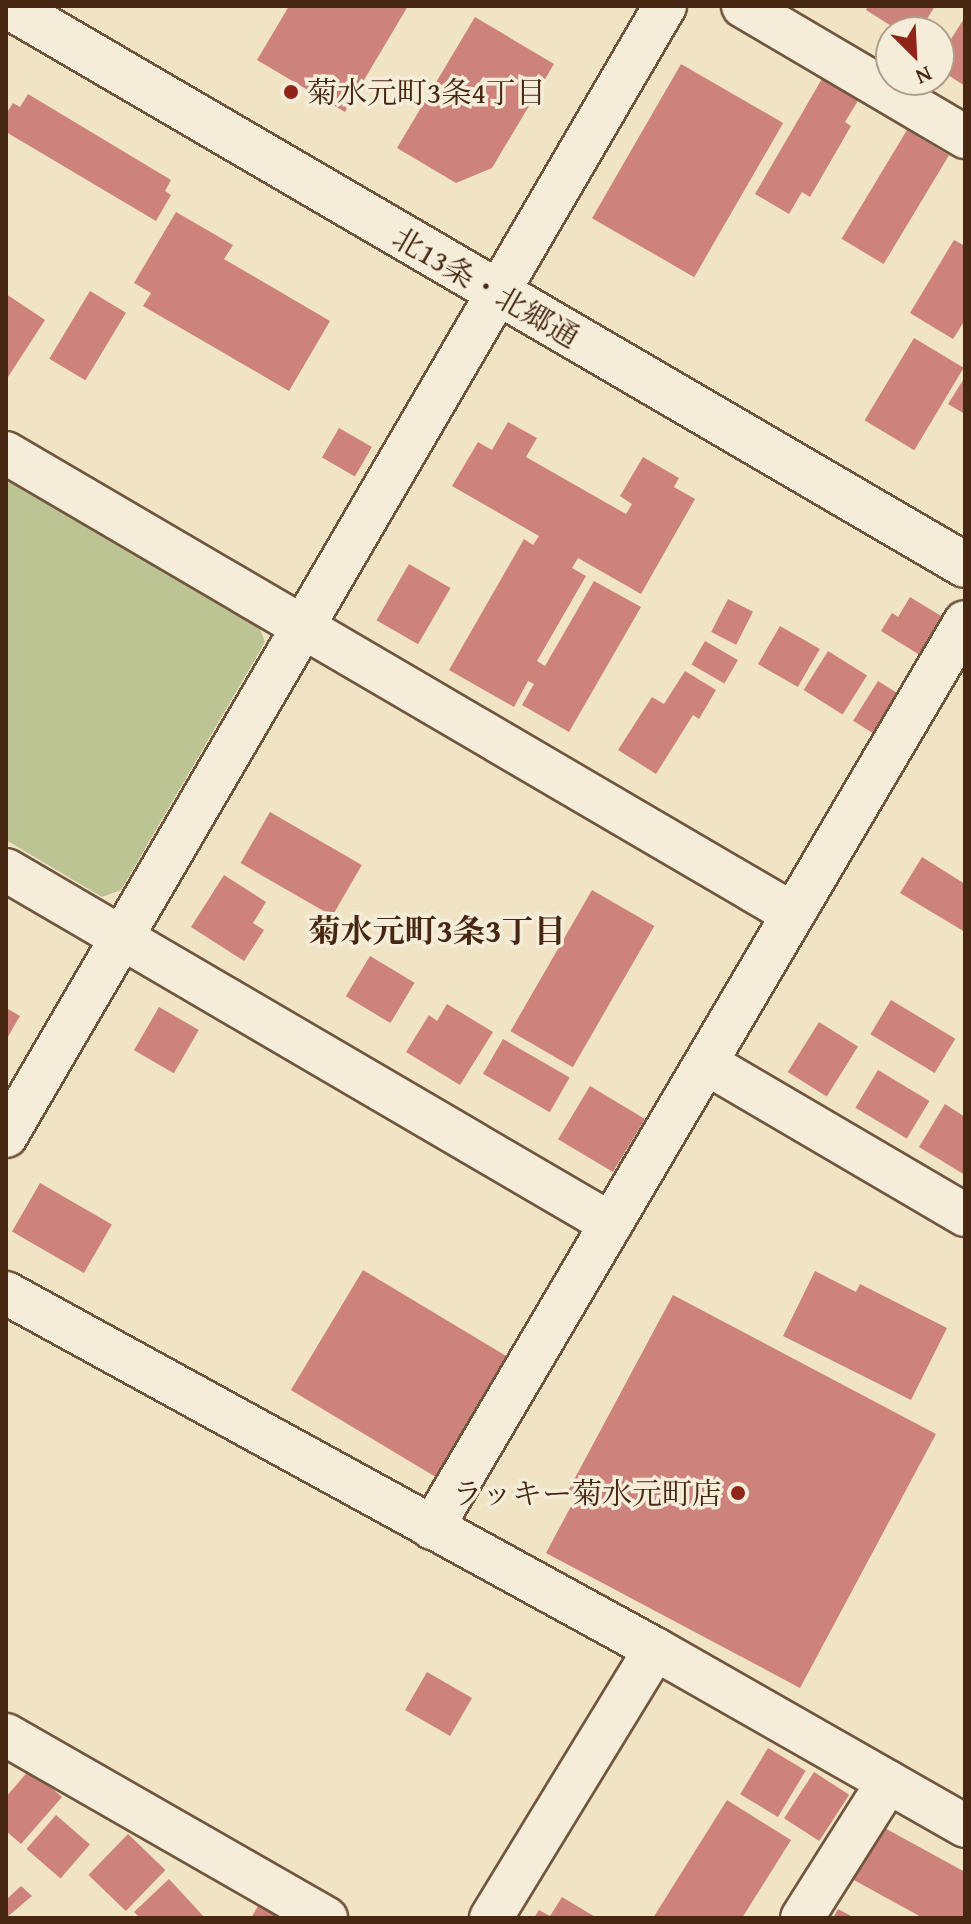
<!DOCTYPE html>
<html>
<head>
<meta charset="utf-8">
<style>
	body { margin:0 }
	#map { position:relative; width:971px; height:1924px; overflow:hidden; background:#f0e4c5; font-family:"Gentium Book Plus","Noto Serif JP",serif }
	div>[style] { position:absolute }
	.green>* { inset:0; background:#bcc493 }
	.building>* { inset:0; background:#ce827c; transform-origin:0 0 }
	.roads { filter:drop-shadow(2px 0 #71563f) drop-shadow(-2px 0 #71563f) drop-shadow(0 2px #71563f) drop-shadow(0 -2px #71563f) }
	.minor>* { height:42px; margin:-21px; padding:0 21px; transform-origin:21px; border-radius:21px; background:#f5edd9 }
	.tertiary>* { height:44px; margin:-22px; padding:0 22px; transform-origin:22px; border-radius:22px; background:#f5edd9 }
	.dots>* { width:22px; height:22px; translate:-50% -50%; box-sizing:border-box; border:4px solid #f5edd9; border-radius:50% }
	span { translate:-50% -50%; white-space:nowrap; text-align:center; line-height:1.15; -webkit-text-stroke:7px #f5edd9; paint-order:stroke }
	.poi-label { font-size:30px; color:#472712 }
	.left { translate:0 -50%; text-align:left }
	.right { translate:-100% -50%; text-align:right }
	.street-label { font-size:30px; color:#472712 }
	.neighbourhood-label { font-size:32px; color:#472712; font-weight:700 }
	.frame { position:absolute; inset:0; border:8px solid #472712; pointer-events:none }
	.north { position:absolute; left:875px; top:16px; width:80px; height:80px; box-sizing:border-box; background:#f5edd9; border:2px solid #af9e89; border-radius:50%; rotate:156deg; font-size:22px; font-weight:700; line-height:32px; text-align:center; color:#472712 }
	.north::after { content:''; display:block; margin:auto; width:28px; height:36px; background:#8f2418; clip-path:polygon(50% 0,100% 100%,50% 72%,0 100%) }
</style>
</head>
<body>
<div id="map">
	<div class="green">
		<i style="clip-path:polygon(6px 478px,259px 626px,265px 642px,121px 890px,102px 897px,6px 840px)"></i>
	</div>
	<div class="building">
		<i style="clip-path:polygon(289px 6px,408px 6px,345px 112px,257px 60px)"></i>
		<i style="clip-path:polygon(868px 6px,935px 6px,919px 32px,901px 32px,866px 10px)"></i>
		<i style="clip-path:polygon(475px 17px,554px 64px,492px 168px,456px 183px,397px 148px)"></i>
		<i style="clip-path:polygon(965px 17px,965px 86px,939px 69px,939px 58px)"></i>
		<i style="left:681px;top:64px;width:118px;height:178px;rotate:30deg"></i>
		<i style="clip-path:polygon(823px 77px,859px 99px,845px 122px,851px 126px,810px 197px,802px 192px,789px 214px,755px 194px)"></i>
		<i style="clip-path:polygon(28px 94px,171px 180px,165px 191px,171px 195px,156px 221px,6px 132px,6px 114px,13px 103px,20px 107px)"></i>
		<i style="left:907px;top:130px;width:49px;height:127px;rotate:31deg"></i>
		<i style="clip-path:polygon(176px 212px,233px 245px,224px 259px,330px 321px,289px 391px,143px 306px,151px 293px,134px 283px)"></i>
		<i style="clip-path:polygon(954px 240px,965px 246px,965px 320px,953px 339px,910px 313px)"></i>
		<i style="left:90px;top:291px;width:42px;height:79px;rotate:31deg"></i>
		<i style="clip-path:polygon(6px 294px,45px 320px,6px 380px)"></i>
		<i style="left:914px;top:338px;width:58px;height:96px;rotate:31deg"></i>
		<i style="clip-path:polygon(965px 377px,965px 414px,948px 404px)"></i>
		<i style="clip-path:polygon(508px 422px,537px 438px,526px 457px,626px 514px,632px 504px,620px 496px,643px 457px,679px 478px,674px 487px,695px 499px,641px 594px,578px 558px,572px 568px,586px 576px,537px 661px,545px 666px,594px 581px,641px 607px,569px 732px,522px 705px,534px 684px,528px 681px,514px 707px,449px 670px,524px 539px,533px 545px,539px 536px,452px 486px,478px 442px,492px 450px)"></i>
		<i style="left:339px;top:428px;width:38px;height:34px;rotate:30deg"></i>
		<i style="left:409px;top:564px;width:48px;height:65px;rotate:30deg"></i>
		<i style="clip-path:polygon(910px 597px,946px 619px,923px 657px,881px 631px,892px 613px,898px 617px)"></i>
		<i style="left:728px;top:599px;width:28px;height:37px;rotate:27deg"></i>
		<i style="left:780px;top:626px;width:46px;height:44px;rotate:30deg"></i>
		<i style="left:705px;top:641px;width:38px;height:27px;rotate:30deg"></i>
		<i style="left:828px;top:651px;width:46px;height:46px;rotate:32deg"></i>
		<i style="clip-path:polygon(685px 671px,716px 690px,699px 719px,693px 715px,656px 774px,618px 750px,652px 697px,664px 704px)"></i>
		<i style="left:878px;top:681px;width:32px;height:47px;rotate:32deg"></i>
		<i style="left:270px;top:812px;width:106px;height:59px;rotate:30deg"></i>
		<i style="clip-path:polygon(922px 857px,965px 884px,965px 932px,900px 893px)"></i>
		<i style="clip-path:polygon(224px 875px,266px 902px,253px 923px,264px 930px,244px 961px,191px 927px)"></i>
		<i style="left:592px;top:890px;width:72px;height:163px;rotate:30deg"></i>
		<i style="left:370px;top:956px;width:52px;height:47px;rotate:31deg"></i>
		<i style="left:891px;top:1000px;width:75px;height:40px;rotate:31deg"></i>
		<i style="clip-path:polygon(447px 1004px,493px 1032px,460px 1085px,406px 1052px,429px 1015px,437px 1021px)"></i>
		<i style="left:159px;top:1007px;width:46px;height:50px;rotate:30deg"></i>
		<i style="clip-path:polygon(6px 1008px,20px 1016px,6px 1040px)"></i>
		<i style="left:819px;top:1022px;width:46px;height:59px;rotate:32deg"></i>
		<i style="left:503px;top:1039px;width:77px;height:40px;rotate:30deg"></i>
		<i style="left:878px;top:1070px;width:60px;height:44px;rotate:31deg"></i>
		<i style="left:590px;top:1086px;width:64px;height:62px;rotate:31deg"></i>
		<i style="clip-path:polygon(945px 1104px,965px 1117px,965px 1175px,919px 1147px)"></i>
		<i style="left:40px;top:1183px;width:83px;height:56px;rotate:30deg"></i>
		<i style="left:363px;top:1270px;width:170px;height:140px;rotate:31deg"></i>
		<i style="clip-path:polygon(815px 1271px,856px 1292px,860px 1284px,947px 1328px,911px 1400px,783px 1336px)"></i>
		<i style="clip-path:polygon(673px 1295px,936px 1434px,800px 1688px,546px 1553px,577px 1495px,568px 1491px)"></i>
		<i style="left:427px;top:1672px;width:52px;height:44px;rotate:30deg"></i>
		<i style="left:768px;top:1748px;width:44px;height:54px;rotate:31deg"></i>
		<i style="clip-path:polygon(30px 1769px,62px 1797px,21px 1844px,6px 1831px,6px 1797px)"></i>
		<i style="left:814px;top:1772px;width:42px;height:55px;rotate:33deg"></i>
		<i style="clip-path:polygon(727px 1800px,791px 1840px,742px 1918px,653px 1918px)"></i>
		<i style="left:56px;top:1815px;width:45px;height:45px;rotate:41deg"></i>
		<i style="clip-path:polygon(881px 1826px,965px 1872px,965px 1918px,923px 1918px,852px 1879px)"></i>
		<i style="left:128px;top:1834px;width:52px;height:57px;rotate:44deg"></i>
		<i style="clip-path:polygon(169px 1879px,205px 1918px,140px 1918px,134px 1912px)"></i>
		<i style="clip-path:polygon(21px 1886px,32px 1896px,6px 1918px,6px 1896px,8px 1898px)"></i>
		<i style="clip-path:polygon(265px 1894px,305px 1918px,251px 1918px)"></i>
		<i style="clip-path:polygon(562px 1897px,597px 1918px,534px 1918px,539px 1910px,550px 1916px)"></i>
		<i style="clip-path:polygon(838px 1909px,855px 1918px,833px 1918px)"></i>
	</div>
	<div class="roads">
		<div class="minor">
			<i style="left:743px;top:6px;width:258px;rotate:30.5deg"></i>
			<i style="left:6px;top:453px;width:912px;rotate:30.36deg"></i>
			<i style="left:6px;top:870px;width:701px;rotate:30.33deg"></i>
			<i style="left:706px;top:1063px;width:300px;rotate:30.4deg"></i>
			<i style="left:6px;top:1136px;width:1308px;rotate:-59.75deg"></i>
			<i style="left:6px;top:1293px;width:740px;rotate:28.75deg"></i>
			<i style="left:655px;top:1649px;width:357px;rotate:29.7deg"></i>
			<i style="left:432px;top:1528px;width:1051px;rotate:-59.53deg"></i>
			<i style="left:6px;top:1735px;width:369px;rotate:29.8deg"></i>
			<i style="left:491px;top:1918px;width:315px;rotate:-58.6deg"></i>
			<i style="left:802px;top:1918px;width:161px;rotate:-57.7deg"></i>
		</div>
		<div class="tertiary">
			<i style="left:8px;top:6px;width:1108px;rotate:30.29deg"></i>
		</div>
	</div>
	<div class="dots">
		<i style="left:291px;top:92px;background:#8f2418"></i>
		<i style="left:738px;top:1493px;background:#8f2418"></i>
	</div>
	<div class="poi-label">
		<span class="left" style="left:307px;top:92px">菊水元町3条4丁目</span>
		<span class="right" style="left:722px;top:1493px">ラッキー菊水元町店</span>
	</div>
	<div class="street-label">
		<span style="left:486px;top:287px;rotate:30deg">北13条・北郷通</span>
	</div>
	<div class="neighbourhood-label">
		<span style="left:437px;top:931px">菊水元町3条3丁目</span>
	</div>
	<div class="frame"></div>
	<div class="north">N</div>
</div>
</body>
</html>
